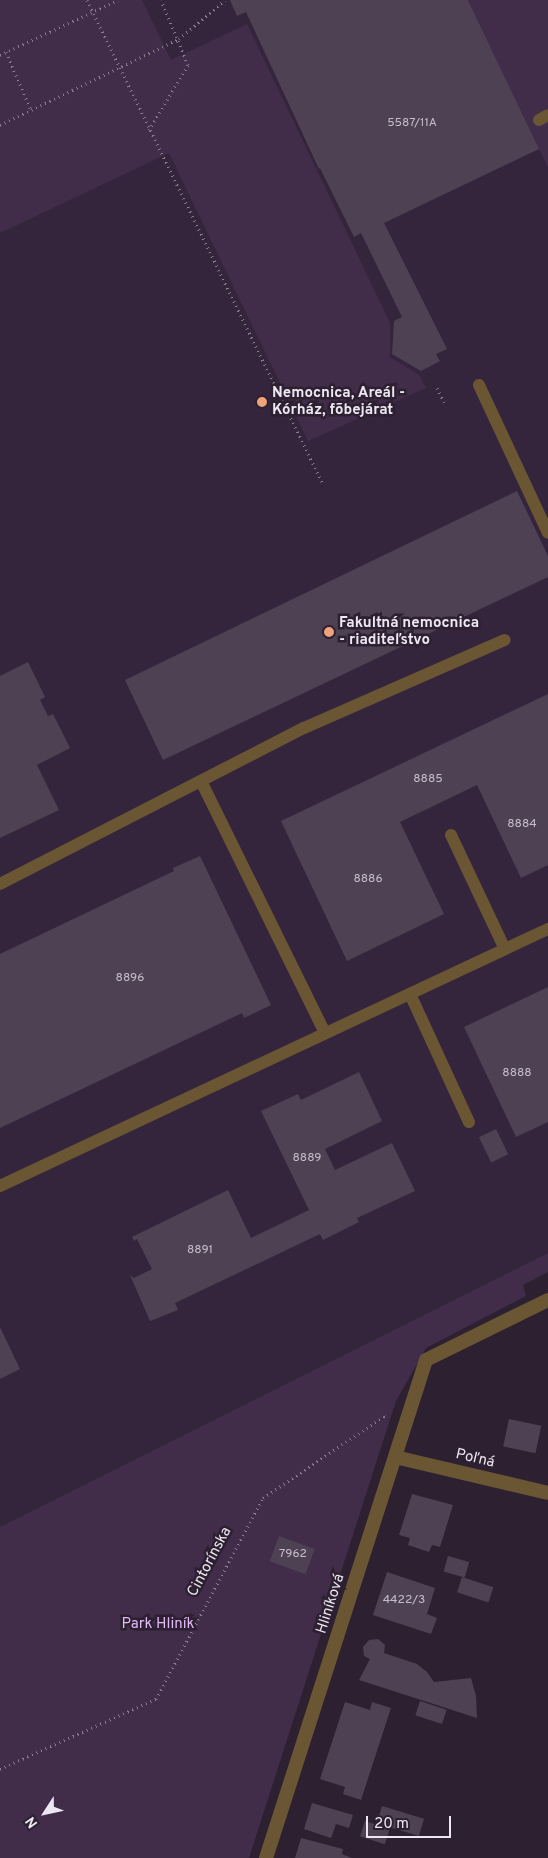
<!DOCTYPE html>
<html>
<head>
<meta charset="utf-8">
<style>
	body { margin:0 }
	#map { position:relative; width:548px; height:1858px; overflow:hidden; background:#2c2031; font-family:Overpass,sans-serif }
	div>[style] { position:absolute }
	.built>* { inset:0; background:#35253c }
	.green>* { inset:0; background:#412d49 }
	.building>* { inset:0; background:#4e4154; transform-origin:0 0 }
	.path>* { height:3px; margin-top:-1.5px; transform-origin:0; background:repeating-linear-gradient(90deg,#877d8b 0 1px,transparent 0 5px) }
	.service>* { height:12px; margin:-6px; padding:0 6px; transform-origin:6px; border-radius:6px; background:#6a5633 }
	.minor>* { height:14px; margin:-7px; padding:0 7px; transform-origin:7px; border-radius:7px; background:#6a5633 }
	.dots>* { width:14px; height:14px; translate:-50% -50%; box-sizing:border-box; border:2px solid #2c2031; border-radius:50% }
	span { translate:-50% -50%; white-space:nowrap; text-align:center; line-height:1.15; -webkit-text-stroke:5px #2c2031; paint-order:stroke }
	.number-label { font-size:12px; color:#c6bdca }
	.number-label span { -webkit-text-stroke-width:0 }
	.poi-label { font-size:15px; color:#eee6f2; font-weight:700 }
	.left { translate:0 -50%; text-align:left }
	.street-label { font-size:15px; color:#eee6f2 }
	.park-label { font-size:15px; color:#e4b9f8 }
	.north { position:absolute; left:20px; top:1788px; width:50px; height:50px; -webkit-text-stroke:4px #2c2031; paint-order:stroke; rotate:235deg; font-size:14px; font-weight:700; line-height:20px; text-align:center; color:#eee6f2 }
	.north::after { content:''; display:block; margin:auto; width:18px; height:22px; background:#eee6f2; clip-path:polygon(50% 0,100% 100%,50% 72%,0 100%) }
	.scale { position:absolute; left:366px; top:1816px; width:85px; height:22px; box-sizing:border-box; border:2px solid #eee6f2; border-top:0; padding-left:6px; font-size:15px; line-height:18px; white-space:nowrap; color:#eee6f2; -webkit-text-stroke:4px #2c2031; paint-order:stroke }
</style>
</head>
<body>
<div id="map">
	<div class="built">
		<i style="clip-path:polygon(0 0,548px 0,548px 1253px,0 1527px)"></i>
	</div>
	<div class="green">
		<i style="clip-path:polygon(0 0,142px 0,171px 60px,247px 24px,390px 323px,390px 357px,419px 375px,426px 388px,308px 441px,169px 153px,0 233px)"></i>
		<i style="clip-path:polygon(468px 0,548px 0,548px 168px,539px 149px)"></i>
		<i style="clip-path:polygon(548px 1253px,548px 1272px,523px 1285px,526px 1296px,426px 1348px,396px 1401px,249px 1858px,0 1858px,0 1527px)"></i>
	</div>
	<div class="building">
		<i style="clip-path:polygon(230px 0,468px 0,539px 149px,384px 223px,447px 349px,436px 354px,440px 361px,421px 371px,392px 354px,394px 321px,402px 317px,361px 233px,354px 237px,320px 168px,319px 169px,246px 12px,237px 16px)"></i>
		<i style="clip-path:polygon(517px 491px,548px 556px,548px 577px,163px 760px,125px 680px)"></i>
		<i style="clip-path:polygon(28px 662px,45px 697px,40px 700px,48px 716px,53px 714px,70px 748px,37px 765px,59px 810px,0 838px,0 676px)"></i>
		<i style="clip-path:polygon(548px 694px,548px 865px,521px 878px,477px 785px,400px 822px,444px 914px,347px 961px,281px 821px)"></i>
		<i style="clip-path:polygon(200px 856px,271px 1005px,244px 1018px,242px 1013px,0 1128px,0 954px,174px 871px,173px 868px)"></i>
		<i style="clip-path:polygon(548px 987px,548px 1122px,516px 1137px,464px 1027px)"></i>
		<i style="clip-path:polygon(359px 1072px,382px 1121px,325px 1149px,335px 1170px,392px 1143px,415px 1191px,357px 1218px,359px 1222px,323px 1240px,320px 1234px,175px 1303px,178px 1310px,150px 1321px,130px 1275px,134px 1278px,152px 1269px,137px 1239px,134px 1241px,132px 1237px,228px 1190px,251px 1238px,309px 1210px,261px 1111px,298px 1094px,301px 1100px)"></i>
		<i style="left:496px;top:1129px;width:28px;height:19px;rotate:64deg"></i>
		<i style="clip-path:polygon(0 1327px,20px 1369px,0 1379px)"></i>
		<i style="left:509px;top:1419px;width:33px;height:28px;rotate:12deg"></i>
		<i style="clip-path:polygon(412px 1494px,453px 1505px,440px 1547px,432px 1545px,429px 1552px,408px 1545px,410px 1538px,399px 1535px)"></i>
		<i style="left:279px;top:1536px;width:38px;height:27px;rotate:20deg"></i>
		<i style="left:448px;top:1556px;width:22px;height:16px;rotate:16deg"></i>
		<i style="clip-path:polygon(387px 1572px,435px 1588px,427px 1614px,437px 1618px,431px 1634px,373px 1615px)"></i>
		<i style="left:462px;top:1577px;width:33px;height:16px;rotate:18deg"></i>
		<i style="clip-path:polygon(378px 1639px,385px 1645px,384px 1653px,417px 1664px,427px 1672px,434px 1682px,471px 1678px,476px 1696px,477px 1718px,359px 1680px,370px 1659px,364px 1656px,363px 1647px,369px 1640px)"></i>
		<i style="left:420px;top:1701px;width:28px;height:15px;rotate:18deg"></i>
		<i style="clip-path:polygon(345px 1702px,370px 1710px,372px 1702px,391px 1708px,361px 1800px,343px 1794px,345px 1787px,320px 1779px)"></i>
		<i style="clip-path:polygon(312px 1803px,353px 1815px,349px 1828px,336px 1824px,331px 1838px,304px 1829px)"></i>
		<i style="left:382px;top:1806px;width:44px;height:18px;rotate:17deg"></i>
		<i style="left:365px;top:1821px;width:26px;height:16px;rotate:18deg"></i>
		<i style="clip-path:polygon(301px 1838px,343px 1849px,342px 1854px,352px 1858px,295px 1858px)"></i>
	</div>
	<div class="path">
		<i style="left:87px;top:0;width:538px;rotate:64.01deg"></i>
		<i style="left:6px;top:52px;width:63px;rotate:66.7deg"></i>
		<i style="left:0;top:55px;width:130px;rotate:-25deg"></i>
		<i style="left:0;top:125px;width:199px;rotate:-25.7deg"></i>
		<i style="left:179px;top:39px;width:60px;rotate:-40.3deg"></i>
		<i style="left:149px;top:130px;width:76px;rotate:-59deg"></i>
		<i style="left:188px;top:65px;width:70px;rotate:-112.6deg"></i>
		<i style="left:437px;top:388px;width:16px;rotate:63deg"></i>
		<i style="left:0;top:1769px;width:171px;rotate:-24.2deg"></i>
		<i style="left:156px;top:1699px;width:228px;rotate:-62deg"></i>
		<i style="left:263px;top:1498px;width:146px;rotate:-34.1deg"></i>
		<i style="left:384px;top:1416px;width:2px;rotate:27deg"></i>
	</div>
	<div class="service">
		<i style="left:539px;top:120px;width:10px;rotate:-29deg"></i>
		<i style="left:479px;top:385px;width:163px;rotate:65deg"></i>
		<i style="left:201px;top:781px;width:281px;rotate:63.8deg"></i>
		<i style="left:451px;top:835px;width:126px;rotate:64.7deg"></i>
		<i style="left:0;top:884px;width:342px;rotate:-27.2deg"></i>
		<i style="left:304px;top:728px;width:219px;rotate:-23.7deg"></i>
		<i style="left:410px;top:994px;width:141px;rotate:65.3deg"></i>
		<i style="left:0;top:1186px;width:605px;rotate:-25.13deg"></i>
	</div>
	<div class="minor">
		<i style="left:395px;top:1457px;width:157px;rotate:13.2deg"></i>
		<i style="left:266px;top:1858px;width:523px;rotate:-72.19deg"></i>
		<i style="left:426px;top:1360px;width:136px;rotate:-26.2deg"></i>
	</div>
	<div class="dots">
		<i style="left:262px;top:402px;background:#f0a27a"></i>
		<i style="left:329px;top:632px;background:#f0a27a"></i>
	</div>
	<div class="number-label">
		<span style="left:412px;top:124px">5587/11A</span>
		<span style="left:428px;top:780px">8885</span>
		<span style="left:522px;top:825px">8884</span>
		<span style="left:368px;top:880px">8886</span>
		<span style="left:130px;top:979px">8896</span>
		<span style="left:517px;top:1074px">8888</span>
		<span style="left:307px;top:1159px">8889</span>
		<span style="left:200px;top:1251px">8891</span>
		<span style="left:293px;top:1555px">7962</span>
		<span style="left:404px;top:1601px">4422/3</span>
	</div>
	<div class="poi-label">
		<span class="left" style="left:272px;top:402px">Nemocnica, Areál -<br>Kórház, fõbejárat</span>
		<span class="left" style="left:339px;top:632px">Fakultná nemocnica<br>- riaditeľstvo</span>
	</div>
	<div class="street-label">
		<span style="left:475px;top:1459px;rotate:13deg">Poľná</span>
		<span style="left:210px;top:1562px;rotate:-62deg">Cintorínska</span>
		<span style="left:331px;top:1604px;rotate:-72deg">Hliníková</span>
	</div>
	<div class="park-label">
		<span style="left:158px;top:1625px">Park Hliník</span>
	</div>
	<div class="north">N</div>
	<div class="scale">20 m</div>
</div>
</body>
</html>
